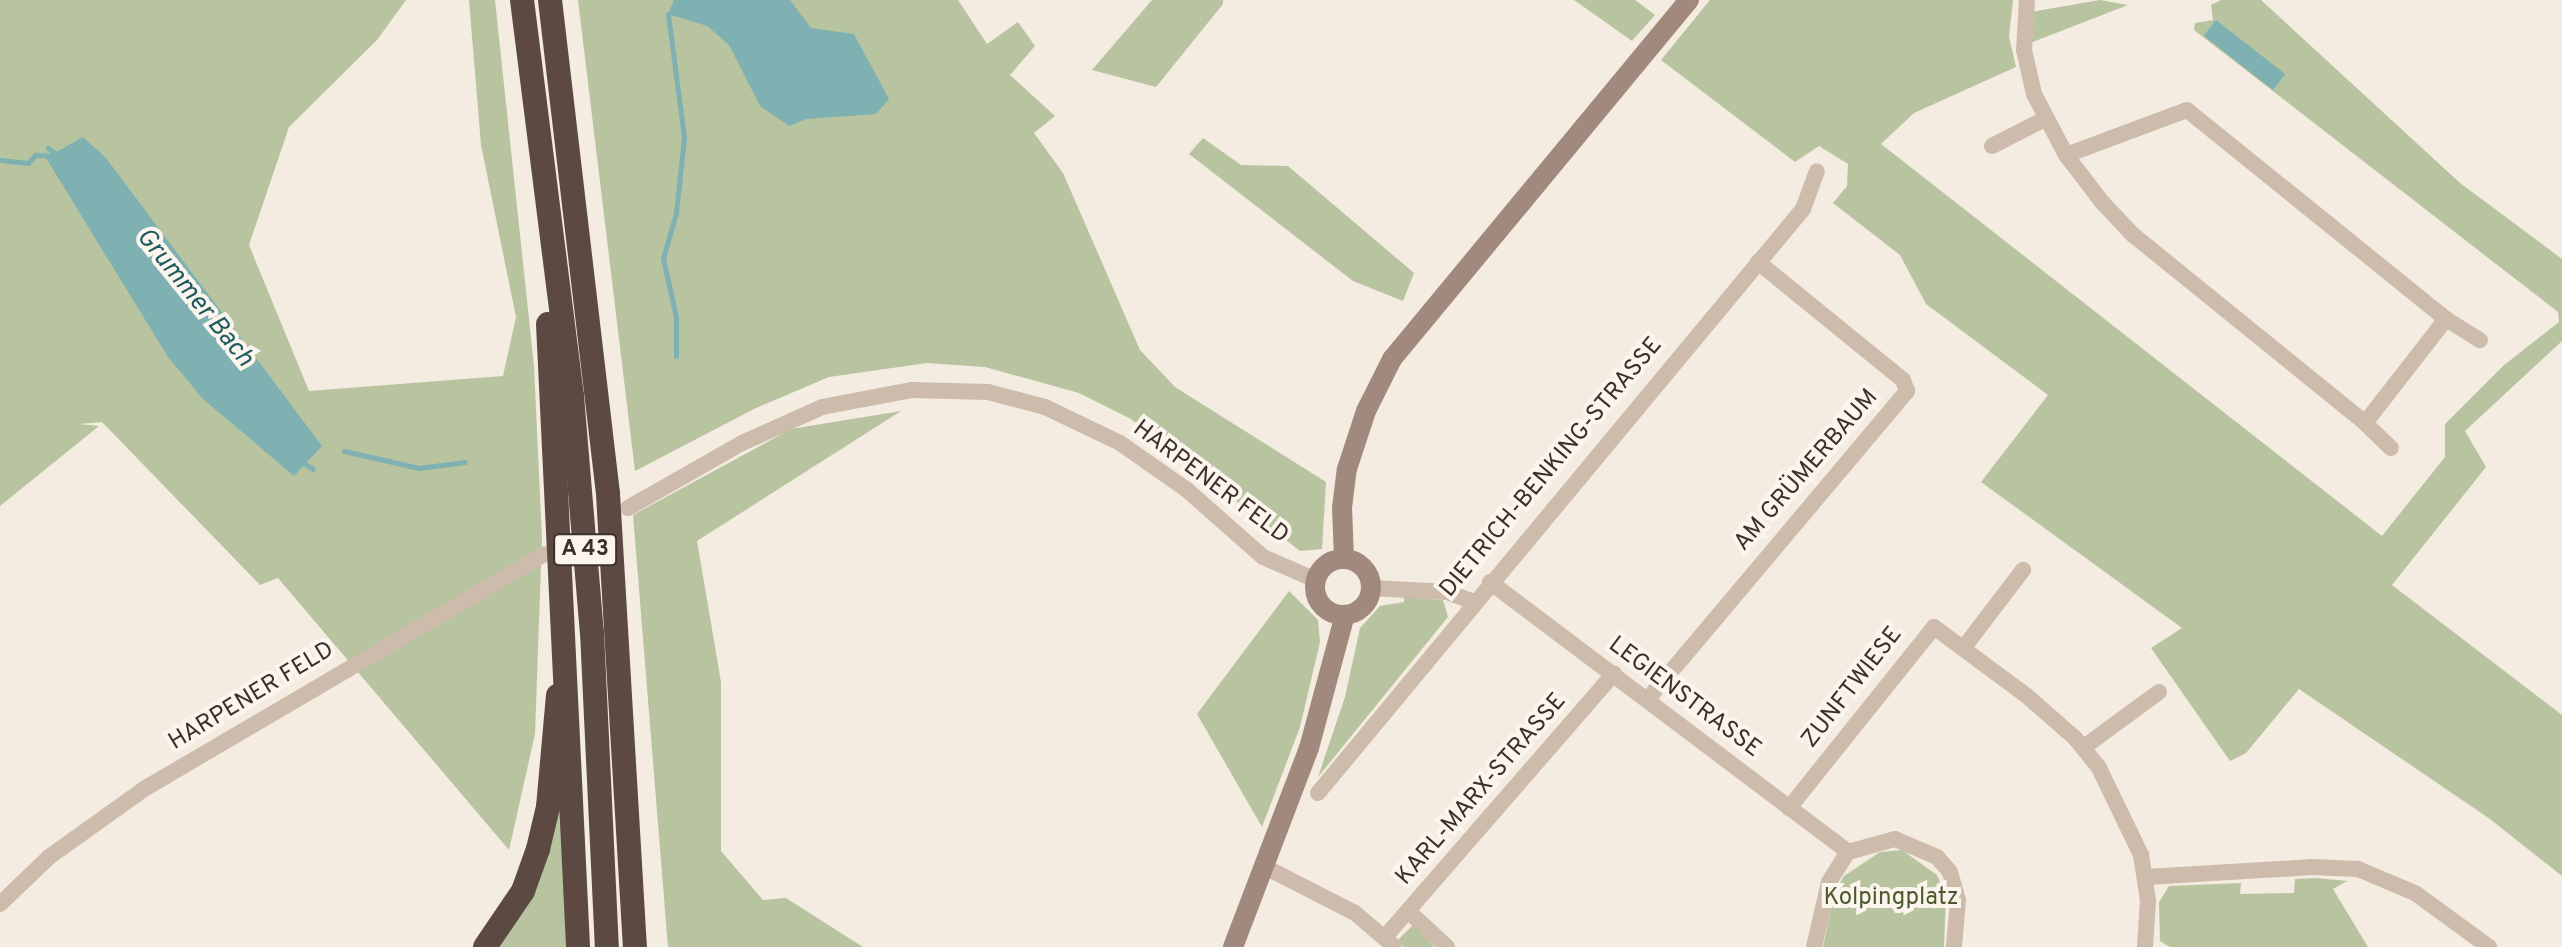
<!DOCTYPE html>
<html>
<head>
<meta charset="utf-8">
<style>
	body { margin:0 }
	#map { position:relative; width:2562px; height:947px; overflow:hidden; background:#f4ebe1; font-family:Overpass,sans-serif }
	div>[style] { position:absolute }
	.green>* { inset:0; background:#b8c4a0 }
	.water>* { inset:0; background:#7fb0b2; transform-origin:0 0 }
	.stream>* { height:5px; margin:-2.5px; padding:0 2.5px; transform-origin:2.5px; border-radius:2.5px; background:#7fb0b2 }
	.street>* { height:16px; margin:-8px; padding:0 8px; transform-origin:8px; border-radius:8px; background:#cdbbac }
	.secondary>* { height:20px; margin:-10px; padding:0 10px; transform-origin:10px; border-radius:10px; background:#a18a7d }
	.secondary>.ring { margin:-10px; padding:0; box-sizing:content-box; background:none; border:20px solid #a18a7d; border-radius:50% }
	.highway>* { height:24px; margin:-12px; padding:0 12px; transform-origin:12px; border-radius:12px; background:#5c4a42 }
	span { translate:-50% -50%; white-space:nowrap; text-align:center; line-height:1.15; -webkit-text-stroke:8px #fbf5ee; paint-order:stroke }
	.shield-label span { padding:2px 6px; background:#fbf5ee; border:2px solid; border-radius:6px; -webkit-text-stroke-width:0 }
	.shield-label { font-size:22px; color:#3b302b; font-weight:700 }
	.street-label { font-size:24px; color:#3b302b }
	.park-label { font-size:24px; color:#4a5a2e }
	.water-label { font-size:26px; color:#1f5a5e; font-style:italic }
</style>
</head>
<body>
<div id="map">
	<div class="green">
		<i style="clip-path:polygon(0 0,406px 0,377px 40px,289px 127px,249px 245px,309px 391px,503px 376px,516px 317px,481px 145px,469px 0,495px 0,534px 366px,542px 538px,535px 734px,509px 850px,278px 578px,260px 585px,102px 422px,79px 424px,99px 426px,0 506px)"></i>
		<i style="clip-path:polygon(578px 0,958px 0,987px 44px,1018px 22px,1035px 46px,1010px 75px,1055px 116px,1034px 133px,1063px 173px,1140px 350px,1175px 387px,1326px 482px,1322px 549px,1300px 551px,1131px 419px,1079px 393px,985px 367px,927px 363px,829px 377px,756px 408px,635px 471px)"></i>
		<i style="clip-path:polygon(1152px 0,1223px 0,1223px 4px,1156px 87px,1092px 70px)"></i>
		<i style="clip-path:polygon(1574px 0,1635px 0,1655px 15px,1632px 41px)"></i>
		<i style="clip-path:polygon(1710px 0,2013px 0,2009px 37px,2016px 67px,1914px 113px,1881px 144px,2382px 536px,2445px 457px,2445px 424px,2503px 366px,2559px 322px,2558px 312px,2194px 30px,2195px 23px,2213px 20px,2211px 5px,2221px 0,2261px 0,2460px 183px,2562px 259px,2562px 341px,2465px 431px,2486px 467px,2392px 585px,2562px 715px,2562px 876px,2490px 819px,2299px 689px,2246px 753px,2230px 761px,2151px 648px,2182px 628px,1981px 482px,2048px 395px,1926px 304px,1900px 255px,1833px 203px,1847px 186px,1848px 164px,1819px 146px,1795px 162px,1661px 60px)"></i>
		<i style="clip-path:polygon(2100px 0,2128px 5px,2030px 43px,2031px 12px)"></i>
		<i style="clip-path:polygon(1203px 138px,1241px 165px,1288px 166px,1414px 273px,1403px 301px,1353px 281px,1189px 154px)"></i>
		<i style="clip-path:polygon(901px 411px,697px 541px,721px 682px,721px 851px,763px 900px,786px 898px,863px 947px,668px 947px,633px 515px,791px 429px)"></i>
		<i style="clip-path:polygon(1289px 591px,1318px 620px,1320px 642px,1300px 727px,1262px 827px,1197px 714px)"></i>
		<i style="clip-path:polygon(1404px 597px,1443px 600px,1448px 617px,1318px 777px,1345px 697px,1360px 628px,1380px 606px,1404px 602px)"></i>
		<i style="clip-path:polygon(559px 779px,567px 947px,500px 947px,515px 922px)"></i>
		<i style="clip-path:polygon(1902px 850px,1937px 875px,1946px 895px,1944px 947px,1823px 947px,1834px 894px,1844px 876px,1880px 852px)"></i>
		<i style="clip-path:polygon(2316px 878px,2347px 881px,2333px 889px,2368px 947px,2170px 947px,2160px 941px,2159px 902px,2169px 886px,2241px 883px,2240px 894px,2294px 893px,2295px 879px)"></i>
		<i style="clip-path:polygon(1413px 925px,1430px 942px,1434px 947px,1404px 947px,1398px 940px)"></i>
	</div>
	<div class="water">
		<i style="clip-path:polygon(674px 0,790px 0,811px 28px,854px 34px,889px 99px,876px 114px,807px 119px,789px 126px,760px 106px,729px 45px,707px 26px,668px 14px)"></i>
		<i style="left:2216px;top:20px;width:88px;height:20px;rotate:38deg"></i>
		<i style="clip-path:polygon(83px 137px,106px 158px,322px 446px,294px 476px,203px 399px,168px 357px,46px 158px)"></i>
	</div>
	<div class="stream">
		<i style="left:668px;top:14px;width:125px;rotate:82.6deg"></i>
		<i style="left:684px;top:138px;width:75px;rotate:96.1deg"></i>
		<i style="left:676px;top:213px;width:47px;rotate:106.1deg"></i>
		<i style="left:663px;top:258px;width:60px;rotate:77.6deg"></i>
		<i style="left:676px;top:317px;width:39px;rotate:90deg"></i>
		<i style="left:48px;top:148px;width:14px;rotate:36deg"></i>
		<i style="left:0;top:160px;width:28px;rotate:6deg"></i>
		<i style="left:28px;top:163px;width:11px;rotate:-49deg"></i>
		<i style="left:35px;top:155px;width:20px;rotate:3deg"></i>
		<i style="left:344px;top:451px;width:77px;rotate:12.8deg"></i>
		<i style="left:419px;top:468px;width:46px;rotate:-7.4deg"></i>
		<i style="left:300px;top:461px;width:15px;rotate:32deg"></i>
	</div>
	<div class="street">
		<i style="left:2027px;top:0;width:50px;rotate:93.4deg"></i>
		<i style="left:2024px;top:50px;width:45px;rotate:77.2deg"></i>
		<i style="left:2034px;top:94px;width:69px;rotate:62.3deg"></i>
		<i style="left:2066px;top:155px;width:59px;rotate:52.5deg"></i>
		<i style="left:2102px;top:202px;width:44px;rotate:46.8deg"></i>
		<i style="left:2132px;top:234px;width:300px;rotate:39deg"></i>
		<i style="left:2365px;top:423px;width:132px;rotate:-52.1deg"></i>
		<i style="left:2446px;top:319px;width:333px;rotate:-141.1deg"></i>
		<i style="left:2187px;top:110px;width:129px;rotate:159.6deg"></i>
		<i style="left:1992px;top:146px;width:59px;rotate:-27deg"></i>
		<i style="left:2446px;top:319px;width:40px;rotate:32deg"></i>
		<i style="left:2365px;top:423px;width:36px;rotate:44deg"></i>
		<i style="left:628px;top:508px;width:131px;rotate:-29.7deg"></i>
		<i style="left:742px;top:443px;width:88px;rotate:-24.2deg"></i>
		<i style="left:822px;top:407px;width:92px;rotate:-10.7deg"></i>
		<i style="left:912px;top:390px;width:76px;rotate:1.5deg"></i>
		<i style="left:988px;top:392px;width:59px;rotate:14.7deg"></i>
		<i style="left:1045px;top:407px;width:83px;rotate:25.6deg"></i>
		<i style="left:1120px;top:443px;width:82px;rotate:35deg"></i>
		<i style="left:1187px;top:490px;width:101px;rotate:41.4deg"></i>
		<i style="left:1263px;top:557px;width:58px;rotate:23.5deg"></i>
		<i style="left:1490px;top:582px;width:448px;rotate:37deg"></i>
		<i style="left:1371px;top:588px;width:76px;rotate:3deg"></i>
		<i style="left:1447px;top:592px;width:29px;rotate:20deg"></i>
		<i style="left:1965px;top:646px;width:96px;rotate:-52.7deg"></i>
		<i style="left:1647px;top:700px;width:404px;rotate:-49.9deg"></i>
		<i style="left:1907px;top:391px;width:12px;rotate:-110deg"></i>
		<i style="left:1903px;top:380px;width:187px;rotate:-140.9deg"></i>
		<i style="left:2084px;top:747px;width:93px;rotate:-36.3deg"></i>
		<i style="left:1318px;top:793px;width:759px;rotate:-50.29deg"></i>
		<i style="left:1803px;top:209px;width:40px;rotate:-69.8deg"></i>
		<i style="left:1789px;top:808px;width:232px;rotate:-51.3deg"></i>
		<i style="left:1934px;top:627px;width:116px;rotate:36.6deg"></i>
		<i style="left:2027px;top:696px;width:64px;rotate:41.2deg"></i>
		<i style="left:2075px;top:738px;width:38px;rotate:51deg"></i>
		<i style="left:2099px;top:768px;width:97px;rotate:64.2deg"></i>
		<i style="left:2141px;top:855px;width:46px;rotate:81.2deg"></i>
		<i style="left:2148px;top:900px;width:47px;rotate:93.7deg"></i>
		<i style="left:1263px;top:866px;width:103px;rotate:27.1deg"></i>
		<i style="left:1355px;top:913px;width:52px;rotate:40.4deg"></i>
		<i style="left:2146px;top:877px;width:167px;rotate:-3.4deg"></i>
		<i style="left:2313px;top:867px;width:45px;rotate:2.5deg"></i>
		<i style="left:2358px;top:869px;width:62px;rotate:22.8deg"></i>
		<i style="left:2415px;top:893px;width:92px;rotate:36.1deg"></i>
		<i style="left:0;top:904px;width:68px;rotate:-43.8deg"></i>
		<i style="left:49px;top:857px;width:117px;rotate:-35.6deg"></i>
		<i style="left:144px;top:789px;width:464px;rotate:-30.4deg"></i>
		<i style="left:1408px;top:911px;width:53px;rotate:42.7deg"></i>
		<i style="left:1385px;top:937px;width:349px;rotate:-49deg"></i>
		<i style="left:1814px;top:947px;width:67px;rotate:-77deg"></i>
		<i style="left:1829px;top:882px;width:36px;rotate:-58deg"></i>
		<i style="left:1848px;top:852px;width:49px;rotate:-15.5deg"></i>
		<i style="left:1895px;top:839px;width:46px;rotate:23.2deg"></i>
		<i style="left:1937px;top:857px;width:20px;rotate:49deg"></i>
		<i style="left:1950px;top:872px;width:29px;rotate:74deg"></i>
		<i style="left:1958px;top:900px;width:47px;rotate:94.9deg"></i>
	</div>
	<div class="secondary">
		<i style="left:1344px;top:559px;width:51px;rotate:-92.2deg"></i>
		<i style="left:1342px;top:508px;width:39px;rotate:-83deg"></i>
		<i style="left:1347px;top:469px;width:61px;rotate:-71.9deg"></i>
		<i style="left:1366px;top:411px;width:58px;rotate:-63.4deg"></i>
		<i style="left:1392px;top:359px;width:466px;rotate:-50.4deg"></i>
		<i class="ring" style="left:1315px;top:559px;width:36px;height:36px"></i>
		<i style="left:1233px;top:947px;width:213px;rotate:-69.1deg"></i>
		<i style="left:1309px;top:748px;width:138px;rotate:-74.9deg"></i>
	</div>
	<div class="highway">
		<i style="left:522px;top:0;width:399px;rotate:82.8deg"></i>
		<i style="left:572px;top:396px;width:237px;rotate:85.2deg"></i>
		<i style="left:592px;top:632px;width:315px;rotate:87.3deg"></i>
		<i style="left:550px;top:0;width:497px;rotate:83.3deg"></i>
		<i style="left:608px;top:494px;width:454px;rotate:86.6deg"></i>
		<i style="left:548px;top:324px;width:624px;rotate:87.24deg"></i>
		<i style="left:485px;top:947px;width:68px;rotate:-55.8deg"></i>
		<i style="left:523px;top:891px;width:45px;rotate:-70.3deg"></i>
		<i style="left:538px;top:849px;width:43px;rotate:-76.6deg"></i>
		<i style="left:548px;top:807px;width:112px;rotate:-84.9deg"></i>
	</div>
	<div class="shield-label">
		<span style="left:585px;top:550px">A 43</span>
	</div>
	<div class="street-label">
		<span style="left:1552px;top:468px;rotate:-50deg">DIETRICH-BENKING-STRASSE</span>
		<span style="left:1807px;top:471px;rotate:-49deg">AM GRÜMERBAUM</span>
		<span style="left:1210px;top:483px;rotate:37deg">HARPENER FELD</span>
		<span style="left:1853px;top:688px;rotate:-52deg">ZUNFTWIESE</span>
		<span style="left:252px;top:697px;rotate:-31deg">HARPENER FELD</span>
		<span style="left:1684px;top:698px;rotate:37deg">LEGIENSTRASSE</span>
		<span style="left:1482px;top:790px;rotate:-49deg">KARL-MARX-STRASSE</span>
	</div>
	<div class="park-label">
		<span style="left:1891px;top:899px">Kolpingplatz</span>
	</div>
	<div class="water-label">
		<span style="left:194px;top:298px;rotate:51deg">Grummer Bach</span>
	</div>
</div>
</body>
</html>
